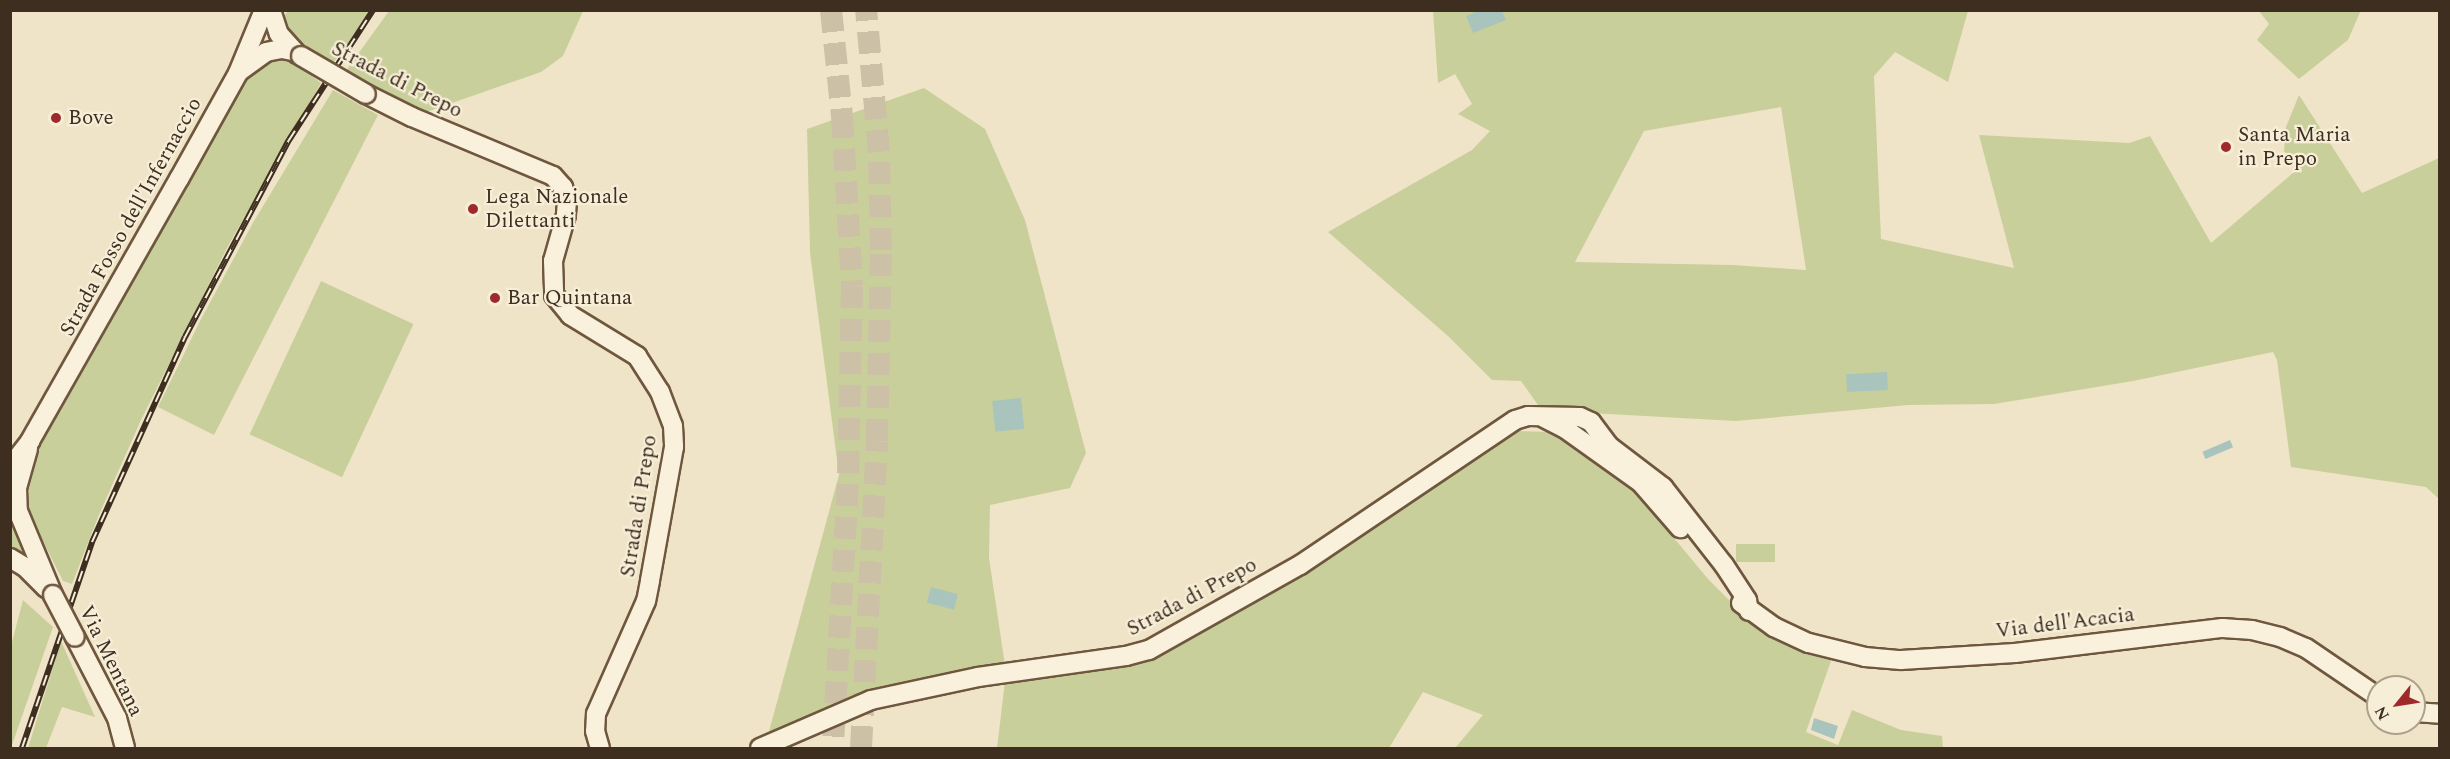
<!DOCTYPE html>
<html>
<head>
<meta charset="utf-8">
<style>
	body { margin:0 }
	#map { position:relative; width:2450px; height:759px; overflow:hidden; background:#f0e4c8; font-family:Spectral,serif }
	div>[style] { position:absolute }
	.green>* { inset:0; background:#c9cf9b; transform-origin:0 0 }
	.water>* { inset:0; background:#a9c4bc; transform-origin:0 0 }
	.highway-tunnel>* { height:22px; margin-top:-11px; transform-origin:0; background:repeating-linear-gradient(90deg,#ccc0a6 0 22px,transparent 0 33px) }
	.roads { filter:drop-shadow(2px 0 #6f573f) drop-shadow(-2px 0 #6f573f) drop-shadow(0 2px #6f573f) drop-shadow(0 -2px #6f573f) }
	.secondary>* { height:18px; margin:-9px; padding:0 9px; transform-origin:9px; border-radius:9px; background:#faf1dc }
	.rail>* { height:6px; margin-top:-3px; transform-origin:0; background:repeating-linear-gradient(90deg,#f7eed8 0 11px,#3d2e20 0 22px); box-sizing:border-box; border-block:2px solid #3d2e20 }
	.bridges { filter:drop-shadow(2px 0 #6f573f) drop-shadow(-2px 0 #6f573f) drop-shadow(0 2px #6f573f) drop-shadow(0 -2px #6f573f) }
	.secondary-bridge>* { height:18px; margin:-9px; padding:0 9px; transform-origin:9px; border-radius:9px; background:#faf1dc }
	.dots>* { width:16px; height:16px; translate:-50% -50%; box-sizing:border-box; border:3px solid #f7eed8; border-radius:50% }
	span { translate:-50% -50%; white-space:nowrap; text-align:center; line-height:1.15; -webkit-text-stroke:4.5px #f7eed8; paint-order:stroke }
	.street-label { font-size:21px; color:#3d2e20 }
	.poi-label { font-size:21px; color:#3d2e20 }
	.left { translate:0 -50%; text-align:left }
	.frame { position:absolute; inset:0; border:12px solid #3d2e20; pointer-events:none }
	.north { position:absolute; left:2366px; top:675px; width:60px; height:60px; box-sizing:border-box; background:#f7eed8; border:2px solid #ada18e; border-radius:50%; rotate:240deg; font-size:16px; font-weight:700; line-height:24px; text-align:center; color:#3d2e20 }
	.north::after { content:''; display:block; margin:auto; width:21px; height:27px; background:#9e2a2b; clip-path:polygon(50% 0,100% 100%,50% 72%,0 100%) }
</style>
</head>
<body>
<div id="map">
	<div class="green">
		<i style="clip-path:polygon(2361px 10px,2348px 40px,2299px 79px,2257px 40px,2269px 24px,2259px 11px)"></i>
		<i style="clip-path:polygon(288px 11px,374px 11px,333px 63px,299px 46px,281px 20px)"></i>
		<i style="clip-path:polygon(389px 11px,583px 11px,563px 56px,541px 72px,412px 117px,340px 79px)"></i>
		<i style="clip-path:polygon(evenodd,1433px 11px,1968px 11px,1948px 82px,1895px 52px,1874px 76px,1881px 239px,2014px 268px,1979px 135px,2129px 143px,2150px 136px,2211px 243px,2300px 167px,2284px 151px,2286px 127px,2299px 95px,2362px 193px,2439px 158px,2439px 499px,2426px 487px,2291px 467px,2277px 360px,2273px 352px,2133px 381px,1994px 404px,1908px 405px,1736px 421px,1590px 413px,1538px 405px,1521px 381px,1492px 380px,1448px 336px,1328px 232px,1472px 150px,1490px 131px,1458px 114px,1472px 104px,1455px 74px,1438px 83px,1433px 11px,1781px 107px,1806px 270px,1733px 265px,1575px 262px,1644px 131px,1781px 107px)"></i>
		<i style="clip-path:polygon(277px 55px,292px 61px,321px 83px,228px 246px,141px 420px,98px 517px,72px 584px,63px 581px,22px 500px,48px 419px,240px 78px)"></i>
		<i style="clip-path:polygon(924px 88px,985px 129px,1025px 220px,1086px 453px,1070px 488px,990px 505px,989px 558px,1006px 672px,1149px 650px,1515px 420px,1518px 431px,1554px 432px,1635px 491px,1708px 579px,1751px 622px,1832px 658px,1806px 732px,1838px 745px,1852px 710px,1901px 730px,1942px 736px,1943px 748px,1455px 748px,1483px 715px,1423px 692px,1389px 748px,997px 748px,1006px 673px,871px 700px,765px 746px,839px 475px,810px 253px,807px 129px)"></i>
		<i style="clip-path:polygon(333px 90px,378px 115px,214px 435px,158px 407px,200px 321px,254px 221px)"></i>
		<i style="left:321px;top:281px;width:102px;height:169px;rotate:25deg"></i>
		<i style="clip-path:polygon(10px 515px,18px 540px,34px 568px,11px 549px)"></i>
		<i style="left:1736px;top:544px;width:39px;height:18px"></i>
		<i style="clip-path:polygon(23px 600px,53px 627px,11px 748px,11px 646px)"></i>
		<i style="clip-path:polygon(61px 641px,95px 717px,62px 707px,46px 748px,28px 748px)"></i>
	</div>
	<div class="water">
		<i style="clip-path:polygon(1481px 10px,1502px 11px,1506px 20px,1473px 33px,1466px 16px)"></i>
		<i style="left:1887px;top:372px;width:18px;height:41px;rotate:87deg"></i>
		<i style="left:1021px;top:398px;width:31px;height:29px;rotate:84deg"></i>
		<i style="left:2230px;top:440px;width:8px;height:30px;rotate:67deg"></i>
		<i style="left:931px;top:587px;width:28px;height:16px;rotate:15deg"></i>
		<i style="clip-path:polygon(1814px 718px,1838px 726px,1834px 739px,1811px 730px)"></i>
	</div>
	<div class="highway-tunnel">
		<i style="left:831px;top:10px;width:107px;rotate:84.1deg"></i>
		<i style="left:842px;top:116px;width:170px;rotate:86.6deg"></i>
		<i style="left:852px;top:286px;width:198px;rotate:91.2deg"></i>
		<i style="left:848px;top:484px;width:264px;rotate:93.3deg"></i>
		<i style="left:861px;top:748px;width:307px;rotate:-87deg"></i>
		<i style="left:877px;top:441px;width:191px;rotate:-88.8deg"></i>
		<i style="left:881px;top:250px;width:98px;rotate:-91.2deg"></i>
		<i style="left:879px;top:152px;width:143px;rotate:-95.2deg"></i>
	</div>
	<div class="roads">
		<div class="secondary">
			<i style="left:271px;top:10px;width:25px;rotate:72deg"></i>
			<i style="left:279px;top:34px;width:27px;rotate:48deg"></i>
			<i style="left:240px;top:71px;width:32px;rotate:-36deg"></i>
			<i style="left:266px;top:52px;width:16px;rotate:-11deg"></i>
			<i style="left:282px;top:49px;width:10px;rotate:11deg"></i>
			<i style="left:366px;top:94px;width:51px;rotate:26.6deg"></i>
			<i style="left:412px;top:117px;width:153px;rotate:22.7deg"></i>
			<i style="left:553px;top:176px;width:15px;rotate:48deg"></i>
			<i style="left:563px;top:187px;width:14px;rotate:73deg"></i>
			<i style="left:567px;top:200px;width:15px;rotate:94deg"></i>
			<i style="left:566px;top:215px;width:48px;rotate:105.8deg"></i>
			<i style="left:553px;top:261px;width:34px;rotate:88deg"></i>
			<i style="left:554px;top:295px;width:26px;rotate:51deg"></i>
			<i style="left:570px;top:315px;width:79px;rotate:31.5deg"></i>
			<i style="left:637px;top:356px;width:43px;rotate:57.4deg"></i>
			<i style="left:660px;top:392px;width:36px;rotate:69deg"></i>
			<i style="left:673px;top:426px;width:21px;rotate:87deg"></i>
			<i style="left:674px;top:447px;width:136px;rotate:100.2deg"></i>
			<i style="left:650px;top:581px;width:20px;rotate:101deg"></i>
			<i style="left:646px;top:601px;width:124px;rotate:113.9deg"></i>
			<i style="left:596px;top:714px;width:17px;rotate:93deg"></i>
			<i style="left:595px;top:731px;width:18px;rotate:74deg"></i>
			<i style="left:1544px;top:418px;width:22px;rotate:27deg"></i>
			<i style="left:1564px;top:428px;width:95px;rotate:35.5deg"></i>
			<i style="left:1641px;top:483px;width:60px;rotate:49.1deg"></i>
			<i style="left:28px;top:449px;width:41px;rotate:105.8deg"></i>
			<i style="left:17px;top:488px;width:23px;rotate:88deg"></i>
			<i style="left:18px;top:511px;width:91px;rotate:67.4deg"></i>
			<i style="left:10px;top:467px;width:33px;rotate:-52deg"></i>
			<i style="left:30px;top:441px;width:301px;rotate:-60.4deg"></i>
			<i style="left:179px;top:179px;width:121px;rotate:-60.9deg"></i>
			<i style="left:238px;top:73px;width:68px;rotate:-67.6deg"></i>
			<i style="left:10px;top:558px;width:17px;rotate:31deg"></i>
			<i style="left:25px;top:567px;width:30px;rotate:45deg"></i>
			<i style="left:1741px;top:603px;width:41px;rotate:36deg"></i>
			<i style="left:1774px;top:627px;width:38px;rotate:25deg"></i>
			<i style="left:1809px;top:643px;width:58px;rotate:14deg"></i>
			<i style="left:1865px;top:657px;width:36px;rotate:5deg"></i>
			<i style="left:1901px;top:660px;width:114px;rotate:-3.5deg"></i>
			<i style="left:2015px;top:653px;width:209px;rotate:-6.9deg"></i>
			<i style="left:2223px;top:628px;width:29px;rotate:4deg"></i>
			<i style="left:2252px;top:630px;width:29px;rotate:14deg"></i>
			<i style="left:2280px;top:637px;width:28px;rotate:23deg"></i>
			<i style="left:2306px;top:648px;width:87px;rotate:34.2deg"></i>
			<i style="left:75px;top:637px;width:91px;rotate:62.6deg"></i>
			<i style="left:117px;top:718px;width:31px;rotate:75deg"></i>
			<i style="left:2414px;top:712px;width:26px;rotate:4deg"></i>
			<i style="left:760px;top:748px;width:121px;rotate:-23.4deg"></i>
			<i style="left:871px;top:700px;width:109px;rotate:-12.1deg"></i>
			<i style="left:978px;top:677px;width:149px;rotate:-8.1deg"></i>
			<i style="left:1126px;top:656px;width:24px;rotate:-15deg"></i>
			<i style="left:1149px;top:650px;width:173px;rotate:-29.4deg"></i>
			<i style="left:1300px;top:565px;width:259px;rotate:-34deg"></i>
			<i style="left:1515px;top:420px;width:14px;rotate:-17deg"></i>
			<i style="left:1528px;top:416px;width:52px;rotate:1.1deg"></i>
			<i style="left:1580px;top:417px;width:12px;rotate:24deg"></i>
			<i style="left:1591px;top:422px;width:30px;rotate:53deg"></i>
			<i style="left:1609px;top:446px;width:68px;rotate:37.2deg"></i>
			<i style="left:1663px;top:487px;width:99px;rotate:52deg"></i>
			<i style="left:1724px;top:565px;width:42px;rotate:56.7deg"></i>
			<i style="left:1747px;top:600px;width:11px;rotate:80deg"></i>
		</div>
	</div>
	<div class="rail">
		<i style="left:22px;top:748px;width:218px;rotate:-71.2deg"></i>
		<i style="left:92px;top:542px;width:225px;rotate:-65.6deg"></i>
		<i style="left:185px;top:337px;width:223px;rotate:-62.2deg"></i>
		<i style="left:289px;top:140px;width:155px;rotate:-57.1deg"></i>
	</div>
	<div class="bridges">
		<div class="secondary-bridge">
			<i style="left:301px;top:56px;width:75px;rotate:30.3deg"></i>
			<i style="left:53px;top:595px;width:47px;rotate:62.4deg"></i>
		</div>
	</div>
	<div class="dots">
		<i style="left:56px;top:118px;background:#9e2a2b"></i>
		<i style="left:2226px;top:147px;background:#9e2a2b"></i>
		<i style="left:473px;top:209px;background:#9e2a2b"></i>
		<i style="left:495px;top:298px;background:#9e2a2b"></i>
	</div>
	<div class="street-label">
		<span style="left:397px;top:80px;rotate:27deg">Strada di Prepo</span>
		<span style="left:131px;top:217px;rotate:-61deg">Strada Fosso dell'Infernaccio</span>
		<span style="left:639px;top:506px;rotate:-81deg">Strada di Prepo</span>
		<span style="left:1192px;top:597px;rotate:-28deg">Strada di Prepo</span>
		<span style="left:2065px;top:623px;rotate:-7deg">Via dell'Acacia</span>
		<span style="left:111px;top:661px;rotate:64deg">Via Mentana</span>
	</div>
	<div class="poi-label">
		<span class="left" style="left:68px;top:118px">Bove</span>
		<span class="left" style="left:2238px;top:147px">Santa Maria<br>in Prepo</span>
		<span class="left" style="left:485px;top:209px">Lega Nazionale<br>Dilettanti</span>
		<span class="left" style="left:507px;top:298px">Bar Quintana</span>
	</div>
	<div class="frame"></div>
	<div class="north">N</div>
</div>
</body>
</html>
